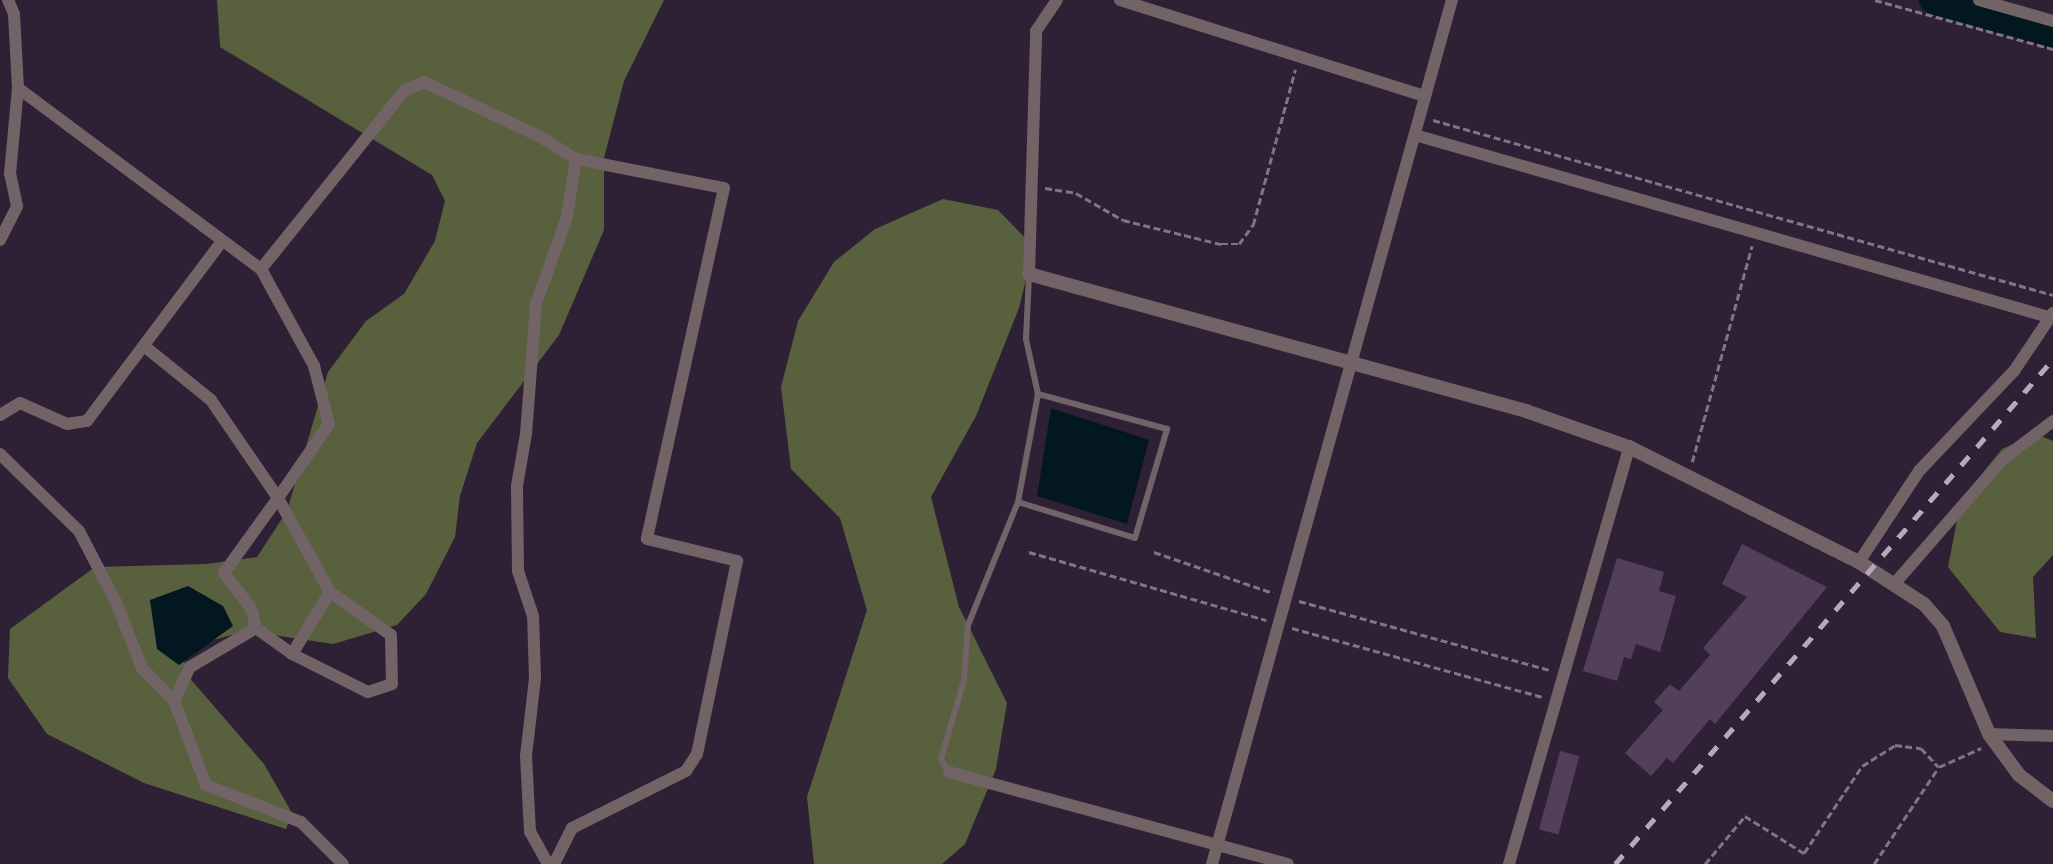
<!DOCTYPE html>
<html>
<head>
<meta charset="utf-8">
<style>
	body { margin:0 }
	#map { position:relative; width:2053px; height:864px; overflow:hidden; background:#2f2135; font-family:Signika,sans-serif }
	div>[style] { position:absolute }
	.forest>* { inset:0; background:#59603d }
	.water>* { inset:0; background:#02171f }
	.river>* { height:28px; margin:-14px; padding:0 14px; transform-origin:14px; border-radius:14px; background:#02171f }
	.building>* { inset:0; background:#533f5c; transform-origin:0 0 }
	.path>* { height:2.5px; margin-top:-1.25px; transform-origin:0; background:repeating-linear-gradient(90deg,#807485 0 7px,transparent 0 10.5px) }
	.service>* { height:6px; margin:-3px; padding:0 3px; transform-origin:3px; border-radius:3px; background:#716366 }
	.minor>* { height:12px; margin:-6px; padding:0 6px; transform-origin:6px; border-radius:6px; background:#716366 }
	.tertiary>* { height:14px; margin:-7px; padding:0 7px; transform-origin:7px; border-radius:7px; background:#716366 }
	.rail>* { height:4.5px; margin-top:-2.25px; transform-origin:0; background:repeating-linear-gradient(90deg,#b5aab9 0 12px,transparent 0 24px) }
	span { translate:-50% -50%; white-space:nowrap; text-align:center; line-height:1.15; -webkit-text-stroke:5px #25182b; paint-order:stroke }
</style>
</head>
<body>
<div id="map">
	<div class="forest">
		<i style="clip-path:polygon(217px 0,664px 0,624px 81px,604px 158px,604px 230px,559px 335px,477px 443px,460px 496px,455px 537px,426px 594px,397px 625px,333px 644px,247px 631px,182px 648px,187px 675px,264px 764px,292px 813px,286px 829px,144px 783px,47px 734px,8px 678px,10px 629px,95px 567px,206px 564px,257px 557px,287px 511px,328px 372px,366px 321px,404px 294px,435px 241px,445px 201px,432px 175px,220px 47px)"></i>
		<i style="clip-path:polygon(943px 199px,998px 210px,1034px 247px,1019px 308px,976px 416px,931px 497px,959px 607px,1007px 703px,996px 769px,965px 844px,942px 864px,814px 864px,807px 797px,867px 610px,840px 518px,791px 469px,781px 387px,798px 321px,834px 262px,875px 229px)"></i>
		<i style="clip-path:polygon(2036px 434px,2053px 441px,2053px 555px,2033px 577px,2036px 638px,2000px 632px,1948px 567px,1961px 500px,2002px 449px)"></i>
	</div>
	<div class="water">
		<i style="clip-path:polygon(1051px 408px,1149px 440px,1127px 524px,1037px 496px)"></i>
		<i style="clip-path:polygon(188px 586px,223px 606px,233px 626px,179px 665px,157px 649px,150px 600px)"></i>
	</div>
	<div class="river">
		<i style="left:1933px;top:0;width:125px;rotate:15.8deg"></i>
	</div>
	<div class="building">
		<i style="clip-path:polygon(1742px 544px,1827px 587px,1715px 724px,1710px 719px,1673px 763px,1667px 758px,1651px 776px,1625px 753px,1663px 710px,1654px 702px,1670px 684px,1679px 691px,1710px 655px,1703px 648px,1747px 597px,1722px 584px)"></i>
		<i style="clip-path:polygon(1617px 558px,1664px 572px,1659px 591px,1676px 596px,1660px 652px,1636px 644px,1631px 659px,1624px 657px,1617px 681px,1583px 671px)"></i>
		<i style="left:1560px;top:751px;width:20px;height:81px;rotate:15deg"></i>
	</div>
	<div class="path">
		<i style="left:1875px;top:0;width:185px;rotate:15.4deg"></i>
		<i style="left:1433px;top:120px;width:644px;rotate:15.76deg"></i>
		<i style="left:1045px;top:188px;width:31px;rotate:9deg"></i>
		<i style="left:1076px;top:193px;width:54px;rotate:29.9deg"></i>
		<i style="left:1123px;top:220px;width:101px;rotate:13.8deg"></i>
		<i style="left:1221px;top:244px;width:18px"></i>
		<i style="left:1239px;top:244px;width:24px;rotate:-54deg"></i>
		<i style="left:1253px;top:225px;width:161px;rotate:-74.8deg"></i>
		<i style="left:1692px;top:462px;width:224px;rotate:-74.5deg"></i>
		<i style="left:1029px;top:552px;width:247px;rotate:16deg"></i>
		<i style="left:1154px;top:552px;width:126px;rotate:19deg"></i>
		<i style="left:1299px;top:601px;width:259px;rotate:15.4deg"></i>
		<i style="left:1292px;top:628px;width:259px;rotate:15.4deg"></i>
		<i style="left:1705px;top:864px;width:62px;rotate:-50.2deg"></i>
		<i style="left:1745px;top:816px;width:70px;rotate:32.1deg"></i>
		<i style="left:1804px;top:853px;width:105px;rotate:-56.3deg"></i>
		<i style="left:1862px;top:766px;width:39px;rotate:-32deg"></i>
		<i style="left:1895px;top:745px;width:26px;rotate:7deg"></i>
		<i style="left:1921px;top:748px;width:26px;rotate:47deg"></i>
		<i style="left:1939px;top:767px;width:46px;rotate:-24.3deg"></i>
		<i style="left:1874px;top:864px;width:115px;rotate:-56.3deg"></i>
	</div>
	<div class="service">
		<i style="left:1018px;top:502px;width:122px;rotate:17.1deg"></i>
		<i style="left:1135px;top:538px;width:114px;rotate:-73.6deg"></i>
		<i style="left:1167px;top:429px;width:134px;rotate:-164.8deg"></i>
		<i style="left:949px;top:772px;width:15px;rotate:-122deg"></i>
		<i style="left:941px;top:759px;width:82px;rotate:-73.8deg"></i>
		<i style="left:964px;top:680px;width:55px;rotate:-85.8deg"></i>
		<i style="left:968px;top:625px;width:133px;rotate:-67.9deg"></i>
		<i style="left:1018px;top:502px;width:110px;rotate:-79.5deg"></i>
		<i style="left:1038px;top:394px;width:56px;rotate:-102.3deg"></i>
		<i style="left:1026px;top:339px;width:64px;rotate:-87.3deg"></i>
	</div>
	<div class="minor">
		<i style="left:1120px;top:0;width:320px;rotate:17.5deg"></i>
		<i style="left:1979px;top:0;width:77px;rotate:15.8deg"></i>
		<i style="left:18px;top:88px;width:303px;rotate:36.7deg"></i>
		<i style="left:261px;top:269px;width:111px;rotate:61.3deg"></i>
		<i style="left:314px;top:366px;width:60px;rotate:75.5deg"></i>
		<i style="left:329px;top:424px;width:90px;rotate:124.6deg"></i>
		<i style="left:278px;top:498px;width:92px;rotate:125.8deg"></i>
		<i style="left:224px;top:573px;width:44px;rotate:52.4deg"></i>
		<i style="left:251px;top:608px;width:21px;rotate:76deg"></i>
		<i style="left:256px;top:628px;width:44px;rotate:35.8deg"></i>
		<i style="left:292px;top:654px;width:85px;rotate:26.6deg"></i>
		<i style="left:368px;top:692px;width:25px;rotate:-18deg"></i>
		<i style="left:392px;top:684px;width:49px;rotate:-91.2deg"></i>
		<i style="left:391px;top:635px;width:75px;rotate:-144.8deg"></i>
		<i style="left:330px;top:592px;width:107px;rotate:-119deg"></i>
		<i style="left:278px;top:498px;width:119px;rotate:-124.4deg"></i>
		<i style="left:211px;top:400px;width:86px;rotate:-141.1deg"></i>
		<i style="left:1415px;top:135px;width:660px;rotate:16.02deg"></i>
		<i style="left:0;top:240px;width:38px;rotate:-63deg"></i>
		<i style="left:17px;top:206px;width:33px;rotate:-102deg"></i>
		<i style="left:10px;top:174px;width:86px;rotate:-84.7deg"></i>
		<i style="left:18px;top:88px;width:74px;rotate:-93.1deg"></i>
		<i style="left:14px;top:14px;width:15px;rotate:-113deg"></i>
		<i style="left:261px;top:269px;width:228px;rotate:-51.2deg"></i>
		<i style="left:404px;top:91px;width:22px;rotate:-24deg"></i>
		<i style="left:424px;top:82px;width:127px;rotate:25.2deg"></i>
		<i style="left:539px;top:136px;width:44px;rotate:31.9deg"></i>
		<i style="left:576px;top:159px;width:151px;rotate:11.1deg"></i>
		<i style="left:724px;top:188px;width:359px;rotate:102.4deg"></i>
		<i style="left:647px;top:539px;width:93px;rotate:13.7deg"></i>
		<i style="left:737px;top:561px;width:197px;rotate:101.7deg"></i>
		<i style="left:697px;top:754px;width:20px;rotate:123deg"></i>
		<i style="left:686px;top:771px;width:127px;rotate:153.4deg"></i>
		<i style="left:572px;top:828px;width:40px;rotate:116.6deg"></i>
		<i style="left:1029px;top:274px;width:243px;rotate:-88.3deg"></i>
		<i style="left:1036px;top:31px;width:37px;rotate:-56deg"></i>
		<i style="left:0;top:415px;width:23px;rotate:-31deg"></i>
		<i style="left:20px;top:403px;width:51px;rotate:24.1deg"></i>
		<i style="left:67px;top:424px;width:20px;rotate:-9deg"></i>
		<i style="left:87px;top:421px;width:225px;rotate:-53.1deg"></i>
		<i style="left:0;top:454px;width:110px;rotate:44.3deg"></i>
		<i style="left:79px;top:531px;width:80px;rotate:62.5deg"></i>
		<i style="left:116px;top:602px;width:71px;rotate:68.5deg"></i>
		<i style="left:142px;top:668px;width:46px;rotate:45.9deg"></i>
		<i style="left:174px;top:701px;width:90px;rotate:69.1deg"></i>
		<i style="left:206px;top:785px;width:102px;rotate:21.3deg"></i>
		<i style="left:301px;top:822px;width:59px;rotate:45deg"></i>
		<i style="left:1859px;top:562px;width:109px;rotate:-56.6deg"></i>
		<i style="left:1919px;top:471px;width:138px;rotate:-46.5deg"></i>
		<i style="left:2014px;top:371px;width:70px;rotate:-56.1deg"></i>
		<i style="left:1895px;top:583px;width:164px;rotate:-48.9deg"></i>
		<i style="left:2003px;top:459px;width:63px;rotate:-37.2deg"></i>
		<i style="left:292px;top:654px;width:73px;rotate:-58.5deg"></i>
		<i style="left:174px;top:701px;width:38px;rotate:-65deg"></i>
		<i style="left:190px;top:667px;width:77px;rotate:-30.6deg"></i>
		<i style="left:1989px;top:734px;width:64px;rotate:1.8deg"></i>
		<i style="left:949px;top:772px;width:351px;rotate:15.2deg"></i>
		<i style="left:548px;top:864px;width:37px;rotate:-119deg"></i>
		<i style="left:530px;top:832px;width:76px;rotate:-93deg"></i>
		<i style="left:526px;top:756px;width:79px;rotate:-83.4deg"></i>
		<i style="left:535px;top:678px;width:62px;rotate:-91.8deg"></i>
		<i style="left:533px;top:616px;width:47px;rotate:-108.4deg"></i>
		<i style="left:518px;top:571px;width:85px;rotate:-90.7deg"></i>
		<i style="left:517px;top:486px;width:53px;rotate:-80.2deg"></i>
		<i style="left:526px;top:434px;width:130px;rotate:-85.6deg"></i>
		<i style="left:536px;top:304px;width:92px;rotate:-70.4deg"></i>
		<i style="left:567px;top:217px;width:59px;rotate:-81.2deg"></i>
		<i style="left:1212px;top:864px;width:897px;rotate:-74.48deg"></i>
		<i style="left:1509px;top:864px;width:434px;rotate:-73.9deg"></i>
	</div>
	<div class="tertiary">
		<i style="left:1029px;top:274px;width:516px;rotate:15.41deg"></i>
		<i style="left:1526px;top:411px;width:109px;rotate:19.3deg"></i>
		<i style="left:1629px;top:447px;width:257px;rotate:26.6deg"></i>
		<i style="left:1859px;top:562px;width:77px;rotate:32.9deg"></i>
		<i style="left:1924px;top:604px;width:29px;rotate:49deg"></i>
		<i style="left:1943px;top:626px;width:117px;rotate:66.9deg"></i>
		<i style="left:1989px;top:734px;width:51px;rotate:53.8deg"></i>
		<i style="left:2019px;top:775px;width:43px;rotate:37.4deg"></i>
	</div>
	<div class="rail">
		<i style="left:1615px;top:864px;width:668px;rotate:-49.06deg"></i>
	</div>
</div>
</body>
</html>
